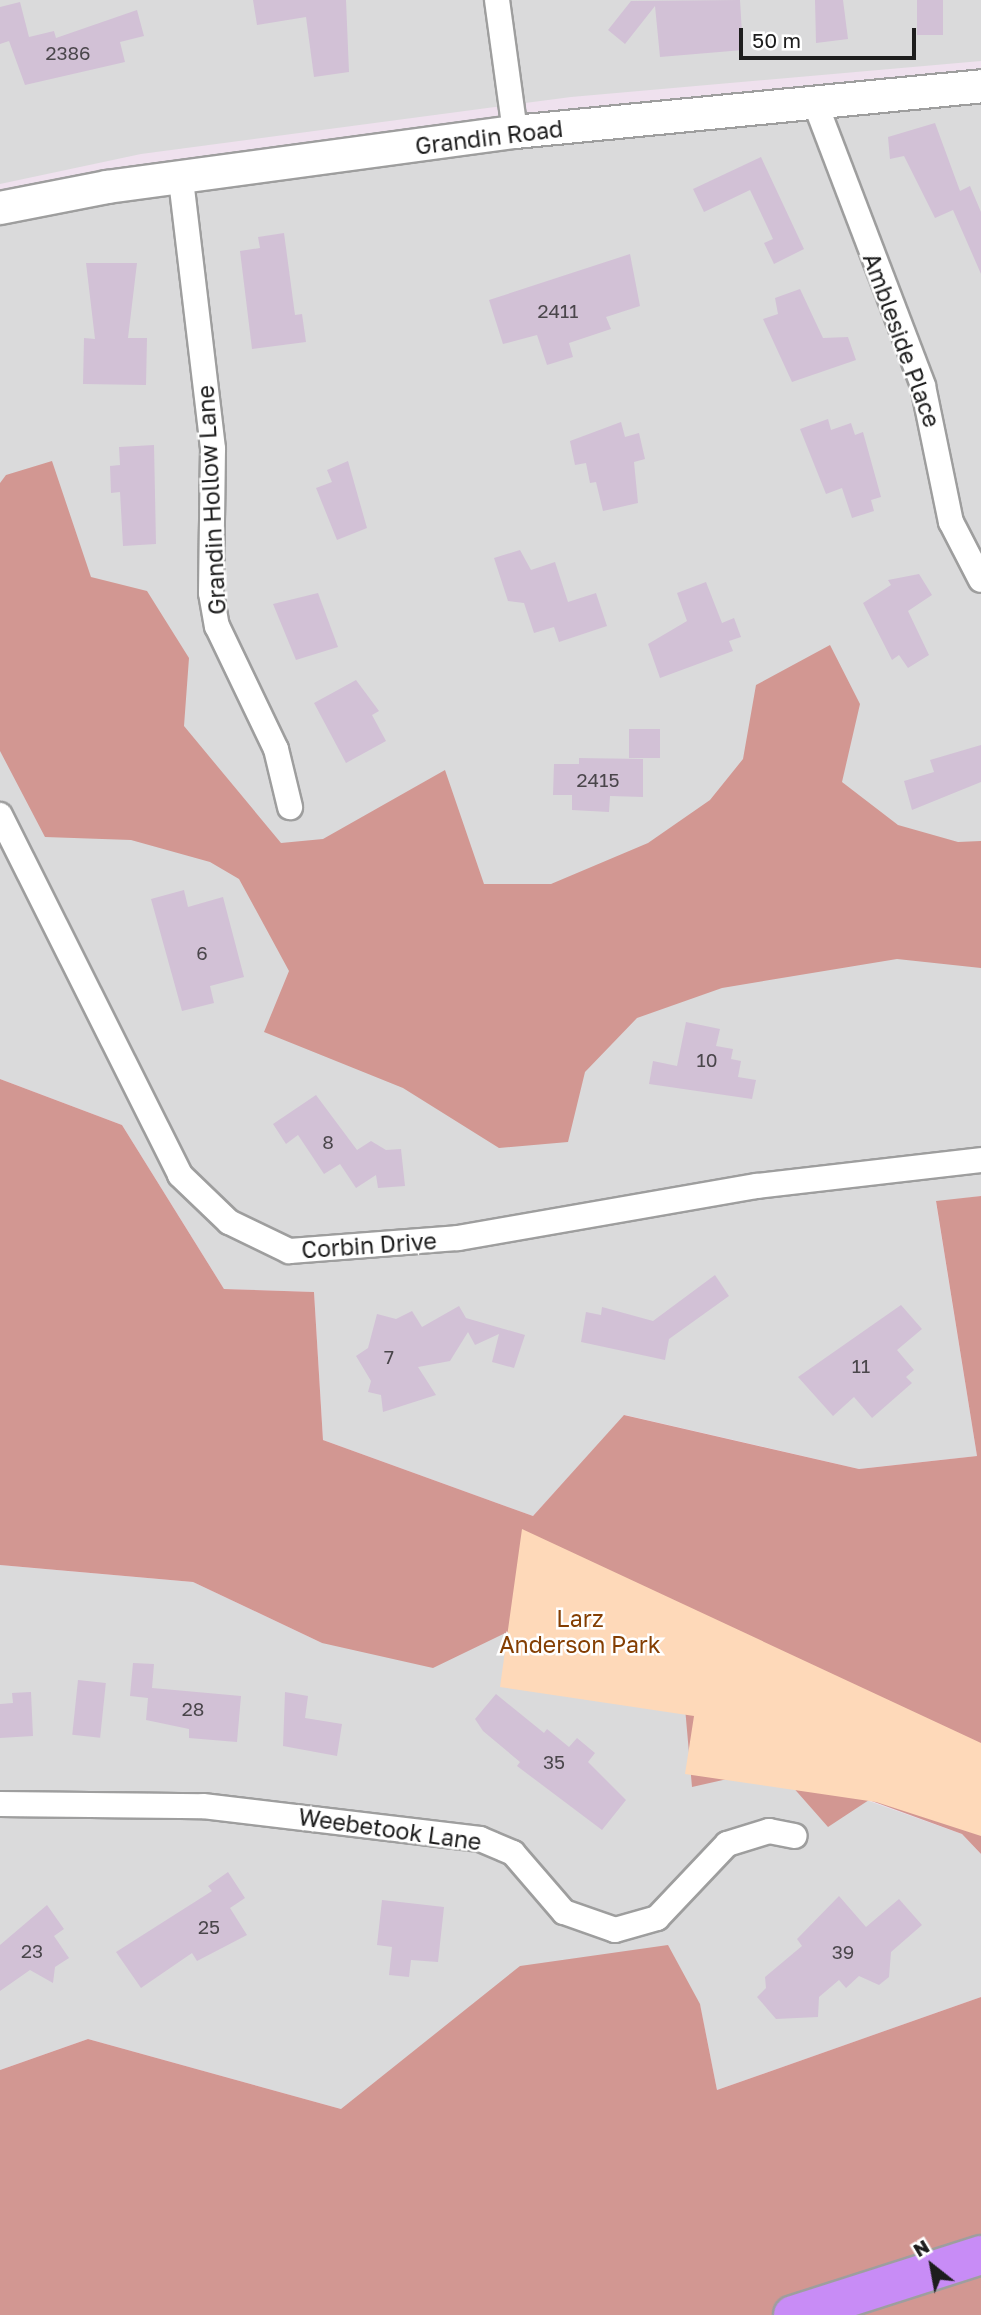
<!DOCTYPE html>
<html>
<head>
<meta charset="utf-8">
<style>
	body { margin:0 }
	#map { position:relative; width:981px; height:2315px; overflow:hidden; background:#efe1ee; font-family:"Golos Text",sans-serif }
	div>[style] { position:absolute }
	.residential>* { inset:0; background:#dadadb }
	.forest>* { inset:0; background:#d29792 }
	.park>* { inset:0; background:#fed9b9 }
	.building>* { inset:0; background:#d2c1d6; transform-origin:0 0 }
	.roads { filter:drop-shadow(2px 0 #9e9e9e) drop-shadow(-2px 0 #9e9e9e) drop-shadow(0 2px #9e9e9e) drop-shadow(0 -2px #9e9e9e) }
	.minor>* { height:24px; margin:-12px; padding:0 12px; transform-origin:12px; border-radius:12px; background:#fff }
	.tertiary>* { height:32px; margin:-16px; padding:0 16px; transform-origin:16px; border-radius:16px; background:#fff }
	.trunk>* { height:38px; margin:-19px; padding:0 19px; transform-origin:19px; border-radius:19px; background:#c88cf6 }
	span { translate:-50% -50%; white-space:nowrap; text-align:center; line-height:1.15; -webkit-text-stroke:5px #fff; paint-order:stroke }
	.number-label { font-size:19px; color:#4a464b }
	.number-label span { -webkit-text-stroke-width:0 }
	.street-label { font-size:23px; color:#1d1d1d }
	.park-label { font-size:23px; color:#843e02 }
	.north { position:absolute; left:897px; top:2231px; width:70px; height:70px; -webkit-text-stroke:5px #fff; paint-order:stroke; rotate:329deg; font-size:19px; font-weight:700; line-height:28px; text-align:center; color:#1d1d1d }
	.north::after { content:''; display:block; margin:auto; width:24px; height:32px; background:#1d1d1d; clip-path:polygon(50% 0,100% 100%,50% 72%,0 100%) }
	.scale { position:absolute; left:739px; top:28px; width:177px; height:32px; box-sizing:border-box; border:4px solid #1d1d1d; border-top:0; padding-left:9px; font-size:21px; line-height:24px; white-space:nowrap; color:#1d1d1d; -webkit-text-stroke:5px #fff; paint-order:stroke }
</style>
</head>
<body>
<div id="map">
	<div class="residential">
		<i style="clip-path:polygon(0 0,981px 0,981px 61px,571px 97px,141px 154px,0 184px)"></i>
		<i style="clip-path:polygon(981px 86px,981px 1196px,936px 1202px,977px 1456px,859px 1469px,625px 1415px,533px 1516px,323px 1440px,314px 1292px,224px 1289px,122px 1125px,0 1079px,0 208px)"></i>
		<i style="clip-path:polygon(0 1565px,193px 1582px,322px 1643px,555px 1609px,776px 1768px,962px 1834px,981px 1854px,981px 1997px,717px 2090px,700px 2005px,341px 2109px,88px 2039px,0 2070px)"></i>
	</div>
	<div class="forest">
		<i style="clip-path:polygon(52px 461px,91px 577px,147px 591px,189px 658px,184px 726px,281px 843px,323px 839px,445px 770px,484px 884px,551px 884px,648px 843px,710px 800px,743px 759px,756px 685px,830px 645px,860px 704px,842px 782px,898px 825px,958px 842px,981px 841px,981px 968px,897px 959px,722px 988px,637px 1018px,585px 1072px,568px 1142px,499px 1148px,403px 1088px,264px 1032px,289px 971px,239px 879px,210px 862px,131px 840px,45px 837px,0 751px,0 483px,6px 475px)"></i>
		<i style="clip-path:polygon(0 1079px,122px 1125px,224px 1289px,314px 1292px,323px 1440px,533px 1516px,624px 1415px,859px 1469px,977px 1456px,936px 1201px,981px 1196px,981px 1854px,962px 1834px,869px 1800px,828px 1827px,776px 1768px,692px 1787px,678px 1628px,555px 1609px,433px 1668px,322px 1643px,193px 1582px,0 1565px)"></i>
		<i style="clip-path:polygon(668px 1945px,700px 2004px,717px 2090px,981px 1997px,981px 2315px,0 2315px,0 2070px,88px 2039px,341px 2109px,520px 1966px)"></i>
	</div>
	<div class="park">
		<i style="clip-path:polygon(522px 1529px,981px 1743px,981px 1836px,876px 1802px,685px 1774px,694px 1716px,500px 1687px)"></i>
	</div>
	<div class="building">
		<i style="clip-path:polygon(253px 0,346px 0,349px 72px,314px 77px,306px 17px,257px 25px)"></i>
		<i style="clip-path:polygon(740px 0,743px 50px,660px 57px,655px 6px,625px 44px,608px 30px,631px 1px)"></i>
		<i style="clip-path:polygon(815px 0,843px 0,848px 39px,816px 43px)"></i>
		<i style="left:917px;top:0;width:26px;height:35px"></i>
		<i style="clip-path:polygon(20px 2px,29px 37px,54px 31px,56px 38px,137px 10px,144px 36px,120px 42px,125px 62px,25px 85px,9px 41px,0 44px,0 7px)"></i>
		<i style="clip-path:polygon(935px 123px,960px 191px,970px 186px,981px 212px,981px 274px,953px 210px,935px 218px,904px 156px,890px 159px,888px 137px)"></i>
		<i style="clip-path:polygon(761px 157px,804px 249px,774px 264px,764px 243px,773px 239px,750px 190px,704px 212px,693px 189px)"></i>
		<i style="clip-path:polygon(284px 233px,295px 315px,302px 314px,306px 342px,252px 349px,240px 251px,260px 248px,258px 237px)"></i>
		<i style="clip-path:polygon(630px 254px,640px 306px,606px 317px,611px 329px,569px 343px,573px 357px,547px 365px,537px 335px,503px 344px,489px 300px)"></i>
		<i style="clip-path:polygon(86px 263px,137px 263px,128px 338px,147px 338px,146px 385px,83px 384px,84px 338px,95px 339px)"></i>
		<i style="clip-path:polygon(800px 289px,823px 338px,848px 337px,856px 360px,792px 382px,763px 319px,778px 314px,775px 298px)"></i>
		<i style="clip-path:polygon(828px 419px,831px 430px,851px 423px,855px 435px,863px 432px,881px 497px,871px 500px,874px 511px,852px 518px,842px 488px,826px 494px,800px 429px)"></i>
		<i style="clip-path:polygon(621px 422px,625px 437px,639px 433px,645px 459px,634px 462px,638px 503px,603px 511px,596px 482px,590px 483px,586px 463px,575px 465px,570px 441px)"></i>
		<i style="clip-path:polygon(154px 445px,156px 544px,123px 546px,120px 492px,111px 493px,110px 466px,120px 465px,119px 447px)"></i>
		<i style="clip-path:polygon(348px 461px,367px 528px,337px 540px,316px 488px,332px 482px,327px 470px)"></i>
		<i style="clip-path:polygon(520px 550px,531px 570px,555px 562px,568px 602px,596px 593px,607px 626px,559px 642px,554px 627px,534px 633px,524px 603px,508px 601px,494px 558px)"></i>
		<i style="clip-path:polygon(919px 574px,932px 595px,908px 611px,929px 655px,908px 668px,899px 655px,892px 660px,863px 603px,891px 585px,888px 580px)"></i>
		<i style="clip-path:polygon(706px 582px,722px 623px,734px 618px,741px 637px,729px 641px,733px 651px,660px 678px,648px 644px,687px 621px,677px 593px)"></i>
		<i style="clip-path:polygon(318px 593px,338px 647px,296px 660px,273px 604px)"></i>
		<i style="clip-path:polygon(356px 680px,379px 711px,372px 715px,386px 741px,346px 763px,314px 703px)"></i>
		<i style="left:629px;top:729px;width:31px;height:29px"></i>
		<i style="clip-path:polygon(981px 745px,981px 782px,912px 810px,904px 781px,934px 772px,930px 760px)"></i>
		<i style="clip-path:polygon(579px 758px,643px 759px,643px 797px,610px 796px,609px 812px,572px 810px,572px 795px,553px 795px,554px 764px,579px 764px)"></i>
		<i style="clip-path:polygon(184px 890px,188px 907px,223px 897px,244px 977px,210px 986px,214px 1003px,182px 1011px,151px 899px)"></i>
		<i style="clip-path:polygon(686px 1022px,720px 1029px,716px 1046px,733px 1049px,731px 1059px,741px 1061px,738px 1077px,756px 1080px,752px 1099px,649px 1084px,653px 1061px,677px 1066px)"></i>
		<i style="clip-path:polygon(316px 1095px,357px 1150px,371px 1141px,386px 1150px,401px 1149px,405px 1186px,378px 1188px,376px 1175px,356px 1188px,340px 1164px,324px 1174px,298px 1135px,286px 1144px,273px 1124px)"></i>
		<i style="clip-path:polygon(715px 1275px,729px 1296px,669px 1339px,665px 1360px,581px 1342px,586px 1312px,601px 1315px,602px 1307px,653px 1321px)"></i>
		<i style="clip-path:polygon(901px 1305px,922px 1329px,897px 1350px,914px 1370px,906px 1377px,912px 1383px,872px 1418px,854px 1397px,833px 1416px,798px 1377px)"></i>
		<i style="clip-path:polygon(459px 1306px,466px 1318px,525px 1335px,514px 1368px,492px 1362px,499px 1334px,475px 1345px,468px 1332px,450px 1361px,418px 1367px,436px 1395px,383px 1412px,381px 1395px,368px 1392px,371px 1381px,356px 1356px,368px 1348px,377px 1314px,396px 1319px,412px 1311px,422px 1327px)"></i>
		<i style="clip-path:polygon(133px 1663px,154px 1664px,152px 1688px,241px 1696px,237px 1742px,189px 1738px,189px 1729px,146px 1720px,148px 1698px,130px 1696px)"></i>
		<i style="left:78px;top:1680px;width:28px;height:55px;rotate:6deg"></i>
		<i style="clip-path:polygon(31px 1692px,33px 1736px,0 1738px,0 1704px,13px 1703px,12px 1693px)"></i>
		<i style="clip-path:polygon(285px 1692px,308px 1696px,305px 1718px,342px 1724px,337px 1756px,283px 1746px)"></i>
		<i style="clip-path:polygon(496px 1694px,544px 1733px,547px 1729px,569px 1747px,577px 1738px,595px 1753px,588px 1762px,626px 1800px,602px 1830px,517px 1766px,520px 1762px,483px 1731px,475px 1719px)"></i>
		<i style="clip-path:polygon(228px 1872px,245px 1898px,230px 1908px,247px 1935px,197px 1961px,192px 1953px,141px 1988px,116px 1952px,212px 1891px,208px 1886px)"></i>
		<i style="clip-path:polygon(839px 1896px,866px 1927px,899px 1899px,922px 1925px,891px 1952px,889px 1977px,879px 1985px,859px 1976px,846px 1988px,839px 1980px,819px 1997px,818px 2017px,776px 2019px,757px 1997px,766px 1988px,765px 1977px,802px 1946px,797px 1939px)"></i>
		<i style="clip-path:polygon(382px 1900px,444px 1907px,438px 1962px,411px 1960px,409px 1977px,389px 1975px,392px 1947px,377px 1945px)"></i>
		<i style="clip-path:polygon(47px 1905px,64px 1929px,54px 1936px,69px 1958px,55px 1967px,53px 1983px,30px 1970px,0 1991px,0 1945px)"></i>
	</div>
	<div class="roads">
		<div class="minor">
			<i style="left:497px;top:0;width:133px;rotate:82.2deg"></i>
			<i style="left:814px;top:100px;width:306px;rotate:69.1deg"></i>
			<i style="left:923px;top:386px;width:139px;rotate:78.4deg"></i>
			<i style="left:951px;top:522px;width:65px;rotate:62.7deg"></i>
			<i style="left:181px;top:180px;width:271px;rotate:83.2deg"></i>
			<i style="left:213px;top:449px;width:144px;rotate:90.8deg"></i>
			<i style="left:211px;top:593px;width:34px;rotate:80deg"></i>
			<i style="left:217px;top:626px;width:136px;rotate:64.4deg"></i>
			<i style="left:276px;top:749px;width:60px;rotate:76.4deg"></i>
			<i style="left:0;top:815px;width:402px;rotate:63.4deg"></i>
			<i style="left:180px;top:1175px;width:68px;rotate:43.8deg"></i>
			<i style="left:229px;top:1222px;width:67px;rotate:25.8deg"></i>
			<i style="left:289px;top:1251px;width:169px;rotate:-4.4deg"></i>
			<i style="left:458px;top:1238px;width:303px;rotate:-9.9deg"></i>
			<i style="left:757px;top:1186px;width:226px;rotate:-6.6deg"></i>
			<i style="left:0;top:1804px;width:203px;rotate:0.6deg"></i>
			<i style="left:203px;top:1806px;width:279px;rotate:6.8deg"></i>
			<i style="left:480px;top:1839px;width:36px;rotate:23deg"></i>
			<i style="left:513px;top:1853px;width:78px;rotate:49.2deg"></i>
			<i style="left:564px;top:1912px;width:54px;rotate:19.4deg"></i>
			<i style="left:615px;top:1930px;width:44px;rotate:-15.9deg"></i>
			<i style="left:657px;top:1918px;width:102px;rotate:-46.6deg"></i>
			<i style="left:727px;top:1844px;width:44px;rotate:-17.2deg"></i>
			<i style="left:769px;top:1831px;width:26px;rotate:11deg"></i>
		</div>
		<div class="tertiary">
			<i style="left:0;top:208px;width:109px;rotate:-11.1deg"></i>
			<i style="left:107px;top:187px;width:412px;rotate:-7.7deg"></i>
			<i style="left:515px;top:132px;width:468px;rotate:-5.6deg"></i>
		</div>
		<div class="trunk">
			<i style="left:793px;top:2315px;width:197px;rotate:-17.7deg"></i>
		</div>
	</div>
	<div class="number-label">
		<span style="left:68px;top:53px">2386</span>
		<span style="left:558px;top:311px">2411</span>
		<span style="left:598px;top:780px">2415</span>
		<span style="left:202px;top:953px">6</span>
		<span style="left:707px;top:1060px">10</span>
		<span style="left:328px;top:1142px">8</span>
		<span style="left:389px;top:1357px">7</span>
		<span style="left:861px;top:1366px">11</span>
		<span style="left:193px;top:1709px">28</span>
		<span style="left:554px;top:1762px">35</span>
		<span style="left:209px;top:1927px">25</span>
		<span style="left:32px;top:1951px">23</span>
		<span style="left:843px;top:1952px">39</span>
	</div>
	<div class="street-label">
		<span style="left:489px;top:137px;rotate:-7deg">Grandin Road</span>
		<span style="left:902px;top:340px;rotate:70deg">Ambleside Place</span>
		<span style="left:211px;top:500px;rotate:-93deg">Grandin Hollow Lane</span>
		<span style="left:369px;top:1245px;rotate:-4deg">Corbin Drive</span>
		<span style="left:390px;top:1829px;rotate:8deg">Weebetook Lane</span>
	</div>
	<div class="park-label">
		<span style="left:580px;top:1631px">Larz<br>Anderson Park</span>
	</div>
	<div class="north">N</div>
	<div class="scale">50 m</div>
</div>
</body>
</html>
